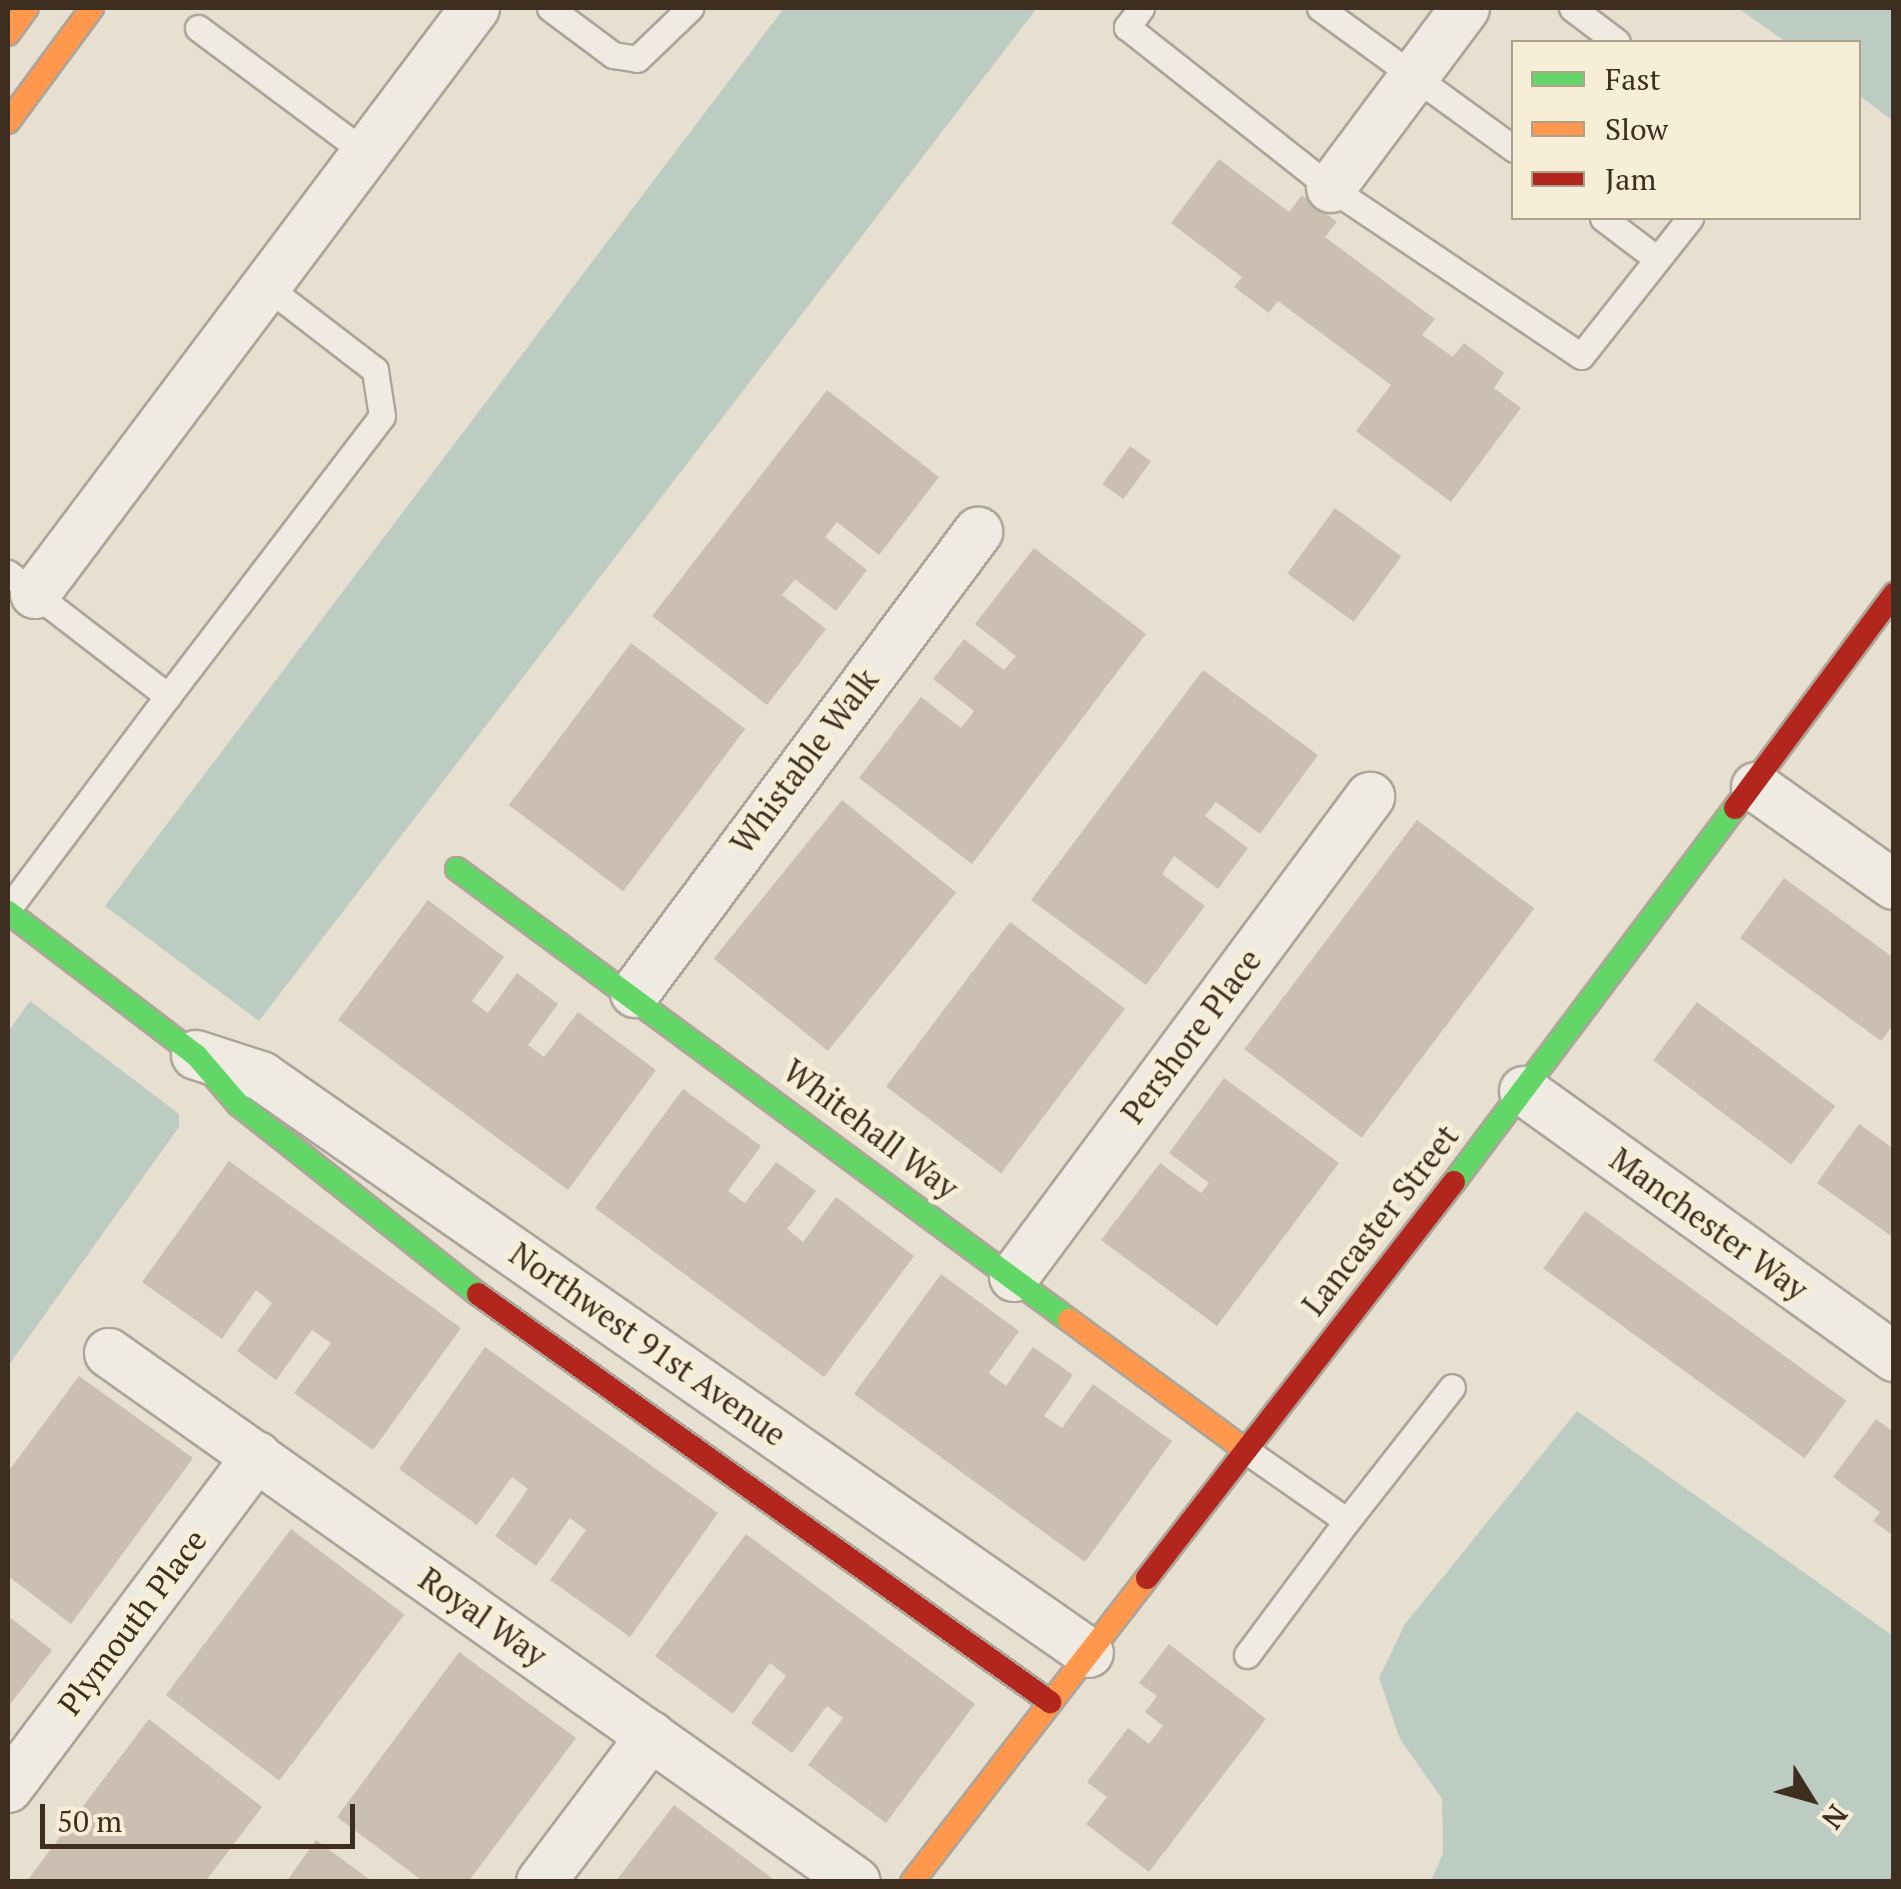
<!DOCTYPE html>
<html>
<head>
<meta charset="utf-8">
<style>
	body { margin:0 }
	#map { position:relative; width:1901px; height:1889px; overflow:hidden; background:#e7e0d1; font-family:"PT Serif",serif }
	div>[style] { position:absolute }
	.water>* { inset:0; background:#bcccc2 }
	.building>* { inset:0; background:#cbbfb2; transform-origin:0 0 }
	.roads { filter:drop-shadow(2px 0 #ada599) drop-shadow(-2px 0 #ada599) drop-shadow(0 2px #ada599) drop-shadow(0 -2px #ada599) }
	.lane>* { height:25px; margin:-12.5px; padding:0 12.5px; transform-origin:12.5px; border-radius:12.5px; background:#efebe3 }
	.street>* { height:48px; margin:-24px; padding:0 24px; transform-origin:24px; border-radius:24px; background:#efebe3 }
	.fast>* { height:22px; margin:-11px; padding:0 11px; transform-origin:11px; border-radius:11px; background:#63d668 }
	.slow>* { height:22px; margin:-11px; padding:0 11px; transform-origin:11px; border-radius:11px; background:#ff974d }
	.jam>* { height:22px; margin:-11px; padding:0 11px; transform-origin:11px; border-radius:11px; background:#b3261e }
	span { translate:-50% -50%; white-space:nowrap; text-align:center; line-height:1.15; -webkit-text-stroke:10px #f7eed8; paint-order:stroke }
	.street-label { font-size:32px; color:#3d2e20 }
	.frame { position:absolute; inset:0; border:10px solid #3d2e20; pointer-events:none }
	.legend { position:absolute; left:1511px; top:40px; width:350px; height:180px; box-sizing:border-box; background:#f7eed8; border:2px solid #ada18e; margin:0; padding:12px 18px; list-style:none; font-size:30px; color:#3d2e20 }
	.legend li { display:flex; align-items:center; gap:20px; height:50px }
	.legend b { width:50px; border:2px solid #ada18e }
	.north { position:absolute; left:1761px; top:1749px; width:100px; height:100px; -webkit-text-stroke:8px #f7eed8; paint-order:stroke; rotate:127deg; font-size:28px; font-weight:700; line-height:40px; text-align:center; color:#3d2e20 }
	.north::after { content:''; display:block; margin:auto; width:35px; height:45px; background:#3d2e20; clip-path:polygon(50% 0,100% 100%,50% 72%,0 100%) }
	.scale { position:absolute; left:40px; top:1804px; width:315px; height:45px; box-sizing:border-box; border:5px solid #3d2e20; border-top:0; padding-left:12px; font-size:30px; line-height:35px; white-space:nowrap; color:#3d2e20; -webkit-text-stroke:8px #f7eed8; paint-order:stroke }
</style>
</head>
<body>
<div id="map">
	<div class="water">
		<i style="clip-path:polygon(784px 8px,1037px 8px,259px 1021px,105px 906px)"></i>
		<i style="clip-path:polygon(1738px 8px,1893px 8px,1893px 121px,1859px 95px,1858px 42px,1786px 42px)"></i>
		<i style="clip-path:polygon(30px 1001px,179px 1114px,179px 1127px,8px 1366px,8px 1032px)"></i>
		<i style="clip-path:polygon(1577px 1411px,1893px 1636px,1893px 1881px,1431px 1881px,1443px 1853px,1442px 1799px,1400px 1739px,1379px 1678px,1405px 1624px)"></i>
	</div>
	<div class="building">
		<i style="clip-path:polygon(1219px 159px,1289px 212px,1302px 195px,1337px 222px,1325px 237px,1435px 319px,1422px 335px,1453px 357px,1464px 343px,1504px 373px,1494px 388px,1521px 408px,1451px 502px,1356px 431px,1391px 385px,1278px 301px,1269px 313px,1234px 287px,1242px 277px,1171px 223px)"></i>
		<i style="clip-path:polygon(827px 390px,939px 477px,879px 555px,837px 522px,825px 537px,867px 570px,836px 611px,795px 579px,782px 595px,826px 629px,767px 705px,652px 616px)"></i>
		<i style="left:1130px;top:446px;width:26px;height:47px;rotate:36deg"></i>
		<i style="left:1335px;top:508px;width:82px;height:81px;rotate:36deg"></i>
		<i style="clip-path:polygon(1034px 548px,1146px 634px,972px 864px,859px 778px,921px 697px,961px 728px,974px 711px,933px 679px,964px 639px,1004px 670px,1016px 656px,975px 624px)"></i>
		<i style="left:631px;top:643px;width:143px;height:203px;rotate:37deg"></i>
		<i style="clip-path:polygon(1203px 670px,1318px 755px,1260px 834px,1216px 802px,1205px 816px,1248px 848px,1218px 889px,1174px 856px,1162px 874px,1205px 906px,1146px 985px,1031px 900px)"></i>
		<i style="left:842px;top:800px;width:147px;height:204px;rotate:39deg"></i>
		<i style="left:1417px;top:820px;width:147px;height:287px;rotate:37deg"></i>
		<i style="clip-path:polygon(1784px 878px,1894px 958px,1894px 1024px,1881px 1041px,1740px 938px)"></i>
		<i style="clip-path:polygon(428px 900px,504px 957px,472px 1001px,488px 1013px,517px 973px,558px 1004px,528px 1045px,544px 1057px,578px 1012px,656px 1070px,568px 1190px,338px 1020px)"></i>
		<i style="left:1010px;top:922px;width:144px;height:206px;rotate:37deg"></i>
		<i style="left:1697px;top:1002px;width:173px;height:73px;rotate:37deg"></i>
		<i style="clip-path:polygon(1224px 1078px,1339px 1163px,1217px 1326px,1101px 1240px,1160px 1163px,1201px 1193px,1209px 1183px,1169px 1153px)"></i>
		<i style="clip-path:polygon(683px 1089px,761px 1146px,728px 1191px,745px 1203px,776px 1162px,816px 1191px,787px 1229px,803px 1242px,836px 1197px,914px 1256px,824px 1377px,595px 1208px)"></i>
		<i style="clip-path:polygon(1859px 1124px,1894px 1149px,1894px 1238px,1817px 1183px)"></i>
		<i style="clip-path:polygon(229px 1161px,461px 1328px,373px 1450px,294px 1393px,331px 1343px,312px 1330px,276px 1380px,237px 1351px,272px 1303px,256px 1290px,222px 1339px,142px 1282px)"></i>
		<i style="left:1585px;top:1211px;width:323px;height:71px;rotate:36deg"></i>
		<i style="clip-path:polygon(941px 1274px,1019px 1331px,989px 1373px,1006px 1386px,1033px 1347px,1073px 1375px,1044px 1416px,1062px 1428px,1093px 1384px,1172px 1441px,1085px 1562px,854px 1394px)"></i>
		<i style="clip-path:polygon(485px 1347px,718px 1513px,630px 1637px,550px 1580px,586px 1530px,570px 1518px,536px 1566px,495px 1536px,528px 1489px,512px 1477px,477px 1525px,399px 1469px)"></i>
		<i style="clip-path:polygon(79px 1376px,193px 1458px,71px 1624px,8px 1576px,8px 1472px)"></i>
		<i style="clip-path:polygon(1876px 1419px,1894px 1432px,1894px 1536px,1873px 1521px,1880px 1512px,1833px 1477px)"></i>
		<i style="left:291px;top:1529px;width:142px;height:208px;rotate:37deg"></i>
		<i style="clip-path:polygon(746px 1534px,975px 1704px,886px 1823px,808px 1765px,843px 1718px,827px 1706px,792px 1753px,751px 1723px,786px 1676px,770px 1663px,733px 1714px,655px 1656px)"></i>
		<i style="clip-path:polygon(8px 1616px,52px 1650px,8px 1707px)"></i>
		<i style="clip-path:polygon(1169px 1644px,1266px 1719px,1149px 1872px,1086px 1824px,1107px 1797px,1087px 1782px,1128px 1728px,1149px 1744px,1163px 1726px,1145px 1712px,1157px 1696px,1139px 1683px)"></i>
		<i style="clip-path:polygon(459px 1652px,576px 1738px,468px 1882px,424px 1882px,337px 1817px)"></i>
		<i style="clip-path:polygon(149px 1719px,262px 1807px,205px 1882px,26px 1882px)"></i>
		<i style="clip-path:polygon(674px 1805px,777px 1882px,615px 1882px)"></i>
		<i style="clip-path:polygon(316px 1840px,373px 1882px,286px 1882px)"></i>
	</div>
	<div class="roads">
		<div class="lane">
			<i style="left:550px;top:8px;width:79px;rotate:36.7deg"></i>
			<i style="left:613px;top:55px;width:24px;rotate:9deg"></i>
			<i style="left:637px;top:59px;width:74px;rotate:-43.9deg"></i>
			<i style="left:1141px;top:8px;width:24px;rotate:126deg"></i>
			<i style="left:1127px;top:27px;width:260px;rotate:38.3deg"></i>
			<i style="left:1331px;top:188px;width:301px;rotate:33.9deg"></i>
			<i style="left:1581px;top:356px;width:176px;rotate:-51.7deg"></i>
			<i style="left:1320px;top:8px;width:240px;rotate:36deg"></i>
			<i style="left:1572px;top:8px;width:56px;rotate:37.1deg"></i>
			<i style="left:198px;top:28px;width:209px;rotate:36.7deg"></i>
			<i style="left:1603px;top:218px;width:68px;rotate:37.2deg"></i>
			<i style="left:8px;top:573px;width:202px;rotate:37.6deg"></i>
			<i style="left:168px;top:696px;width:352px;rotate:-52.6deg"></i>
			<i style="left:382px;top:416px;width:47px;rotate:-98.7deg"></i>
			<i style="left:375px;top:370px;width:138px;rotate:-142.4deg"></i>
			<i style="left:8px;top:909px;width:266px;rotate:-53.1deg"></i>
			<i style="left:1241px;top:1447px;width:129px;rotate:34.9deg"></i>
			<i style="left:1347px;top:1521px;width:170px;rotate:-51.9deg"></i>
			<i style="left:1247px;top:1655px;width:167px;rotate:-53.3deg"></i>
		</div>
		<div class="street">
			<i style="left:1331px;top:188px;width:224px;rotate:-53.3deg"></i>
			<i style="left:35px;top:594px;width:733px;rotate:-53.1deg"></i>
			<i style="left:1756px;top:787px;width:169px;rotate:35.4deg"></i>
			<i style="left:635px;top:993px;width:575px;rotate:-53.35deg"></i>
			<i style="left:196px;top:1055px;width:68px;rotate:17.9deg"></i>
			<i style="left:261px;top:1076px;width:1009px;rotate:34.87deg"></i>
			<i style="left:1524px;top:1091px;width:456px;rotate:35.7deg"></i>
			<i style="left:1014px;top:1277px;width:598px;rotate:-53.44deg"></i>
			<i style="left:109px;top:1353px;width:915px;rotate:35.3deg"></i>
			<i style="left:8px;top:1788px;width:415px;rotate:-53.1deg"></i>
			<i style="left:541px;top:1882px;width:183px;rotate:-53deg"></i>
		</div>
		<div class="fast">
			<i style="left:457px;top:869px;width:760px;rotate:36.39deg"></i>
			<i style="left:8px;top:912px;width:236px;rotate:37.3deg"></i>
			<i style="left:196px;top:1055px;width:65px;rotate:49.4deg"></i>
			<i style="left:238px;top:1104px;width:306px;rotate:38.4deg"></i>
			<i style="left:1454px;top:1182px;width:468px;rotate:-53.1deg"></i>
		</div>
		<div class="slow">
			<i style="left:8px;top:34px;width:32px;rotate:-54deg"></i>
			<i style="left:8px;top:122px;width:142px;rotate:-53.6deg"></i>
			<i style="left:1069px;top:1320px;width:214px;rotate:36.4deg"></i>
			<i style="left:912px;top:1882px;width:384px;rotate:-52.3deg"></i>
		</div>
		<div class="jam">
			<i style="left:1735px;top:808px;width:267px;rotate:-53.4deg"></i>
			<i style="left:478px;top:1294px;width:703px;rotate:35.5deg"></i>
			<i style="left:1147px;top:1578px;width:501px;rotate:-52.22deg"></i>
		</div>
	</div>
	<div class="street-label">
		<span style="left:804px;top:761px;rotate:-53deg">Whistable Walk</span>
		<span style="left:1191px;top:1036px;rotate:-53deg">Pershore Place</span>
		<span style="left:871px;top:1129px;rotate:37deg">Whitehall Way</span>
		<span style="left:1380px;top:1220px;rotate:-52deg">Lancaster Street</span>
		<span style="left:1709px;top:1224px;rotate:36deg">Manchester Way</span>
		<span style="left:648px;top:1344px;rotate:35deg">Northwest 91st Avenue</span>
		<span style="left:483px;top:1617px;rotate:35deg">Royal Way</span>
		<span style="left:132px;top:1622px;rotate:-53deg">Plymouth Place</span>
	</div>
	<div class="frame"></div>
	<ul class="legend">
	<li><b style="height:12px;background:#63d668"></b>Fast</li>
	<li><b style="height:12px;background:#ff974d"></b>Slow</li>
	<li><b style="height:12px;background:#b3261e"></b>Jam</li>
	</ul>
	<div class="north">N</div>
	<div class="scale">50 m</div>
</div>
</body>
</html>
